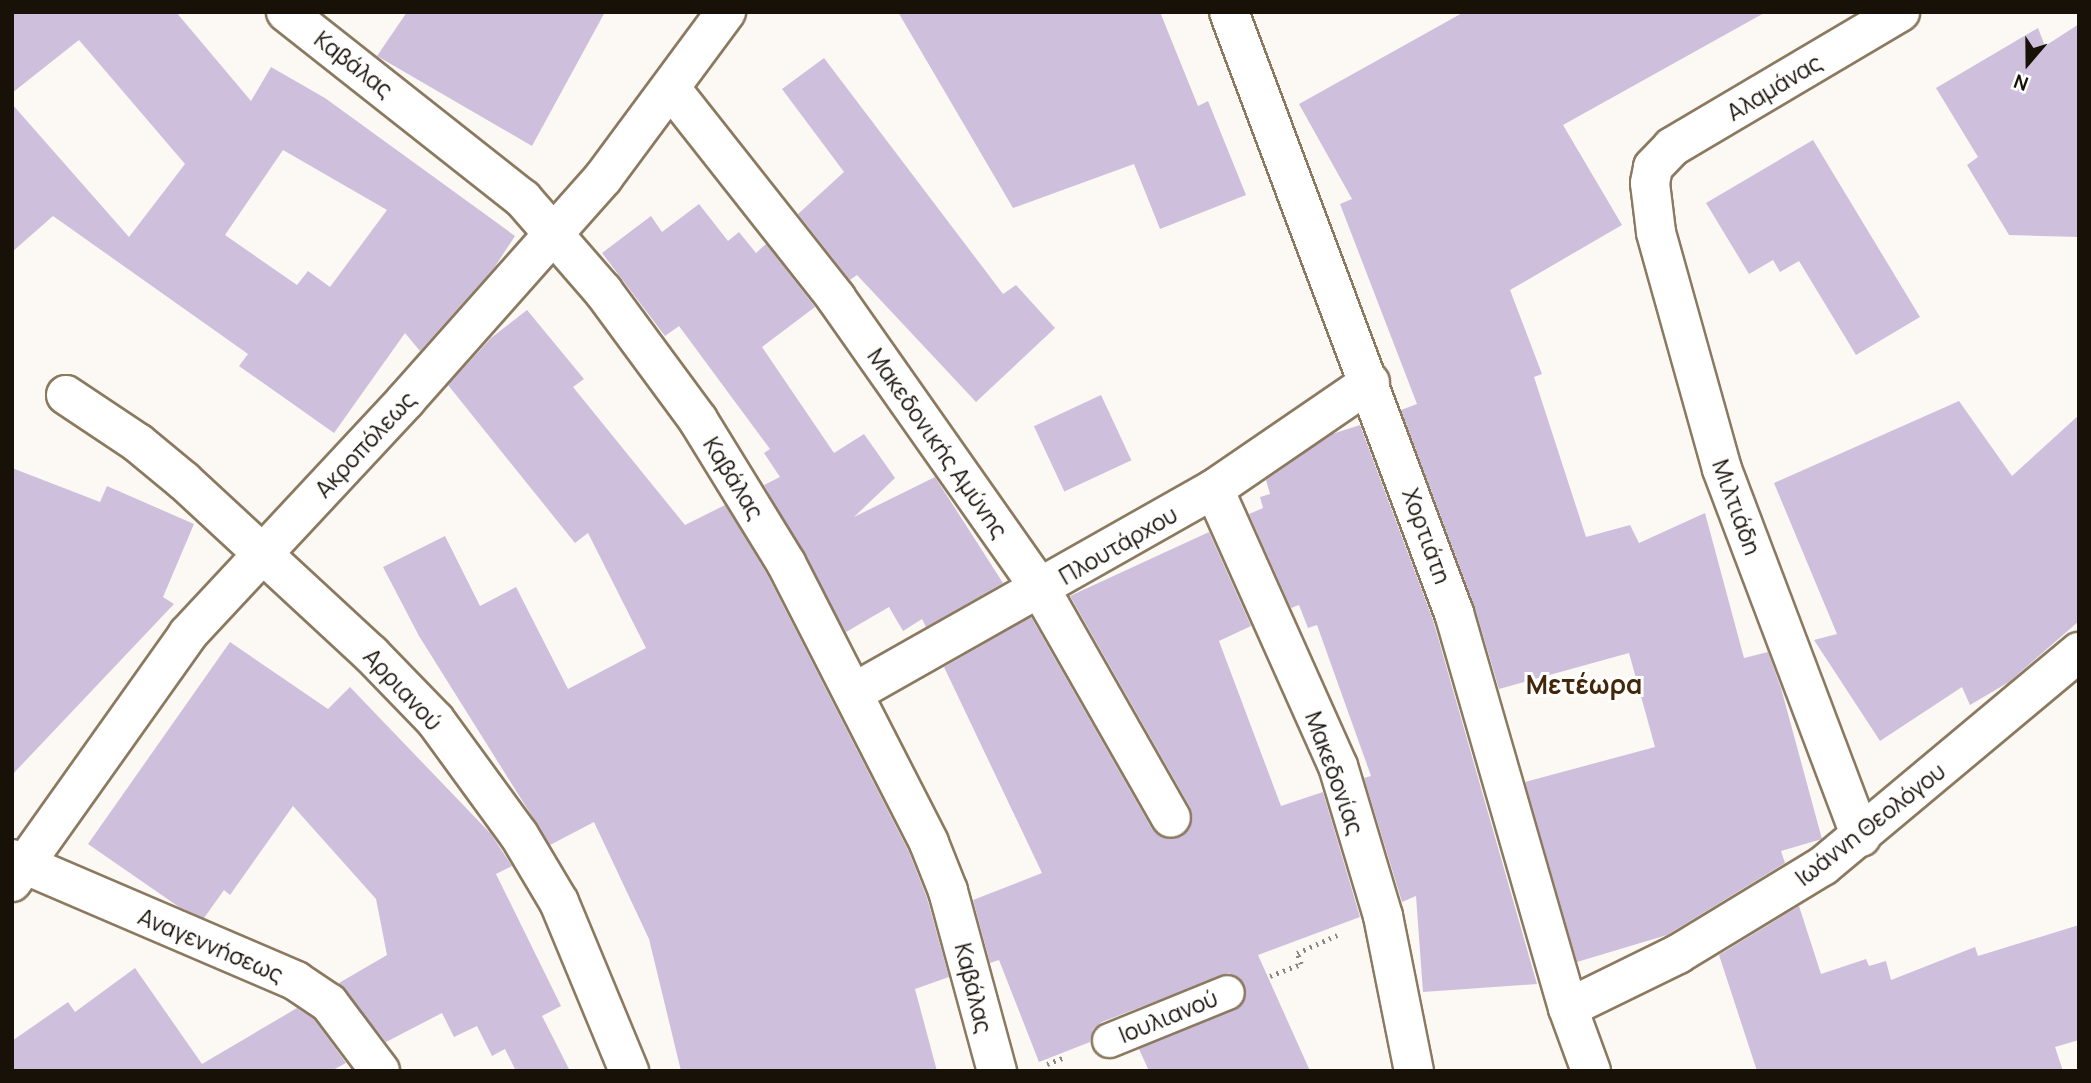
<!DOCTYPE html>
<html>
<head>
<meta charset="utf-8">
<style>
	body { margin:0 }
	#map { position:relative; width:2091px; height:1083px; overflow:hidden; background:#fcf8f3; font-family:Manrope,sans-serif }
	div>[style] { position:absolute }
	.building>* { inset:0; background:#cec0dd; transform-origin:0 0 }
	.path>* { height:4.5px; margin-top:-2.25px; transform-origin:0; background:repeating-linear-gradient(90deg,#8a857e 0 2px,transparent 0 7px) }
	.roads { filter:drop-shadow(2px 0 #8b7960) drop-shadow(-2px 0 #8b7960) drop-shadow(0 2px #8b7960) drop-shadow(0 -2px #8b7960) }
	.pedestrian>* { height:33px; margin:-16.5px; padding:0 16.5px; transform-origin:16.5px; border-radius:16.5px; background:#fff }
	.minor>* { height:38px; margin:-19px; padding:0 19px; transform-origin:19px; border-radius:19px; background:#fff }
	.tertiary>* { height:38px; margin:-19px; padding:0 19px; transform-origin:19px; border-radius:19px; background:#fff }
	span { translate:-50% -50%; white-space:nowrap; text-align:center; line-height:1.15; -webkit-text-stroke:6px #fff; paint-order:stroke }
	.street-label { font-size:23px; color:#181108 }
	.quarter-label { font-size:26px; color:#422708; font-weight:700 }
	.frame { position:absolute; inset:0; border:14px solid #181108; pointer-events:none }
	.north { position:absolute; left:1993px; top:28px; width:70px; height:70px; -webkit-text-stroke:5px #fff; paint-order:stroke; rotate:200deg; font-size:19px; font-weight:700; line-height:28px; text-align:center; color:#181108 }
	.north::after { content:''; display:block; margin:auto; width:24px; height:32px; background:#181108; clip-path:polygon(50% 0,100% 100%,50% 72%,0 100%) }
</style>
</head>
<body>
<div id="map">
	<div class="building">
		<i style="clip-path:polygon(evenodd,12px 12px,176px 12px,251px 101px,271px 67px,325px 98px,515px 236px,494px 268px,420px 351px,405px 333px,334px 433px,239px 366px,248px 354px,53px 216px,12px 252px,12px 104px,129px 237px,185px 164px,79px 40px,12px 93px,12px 12px,283px 150px,387px 210px,330px 287px,308px 271px,297px 285px,225px 235px,283px 150px)"></i>
		<i style="clip-path:polygon(407px 12px,605px 12px,532px 146px,377px 56px)"></i>
		<i style="clip-path:polygon(898px 12px,1160px 12px,1198px 106px,1208px 101px,1246px 195px,1160px 229px,1134px 164px,1013px 208px)"></i>
		<i style="clip-path:polygon(1464px 12px,1766px 12px,1563px 125px,1622px 225px,1510px 290px,1542px 374px,1534px 377px,1586px 537px,1630px 525px,1639px 543px,1705px 513px,1744px 658px,1768px 652px,1781px 688px,1822px 839px,1781px 851px,1785px 863px,1667px 935px,1577px 962px,1525px 782px,1655px 747px,1629px 653px,1499px 689px,1474px 605px,1401px 410px,1417px 404px,1340px 204px,1352px 199px,1299px 104px)"></i>
		<i style="clip-path:polygon(2079px 24px,2079px 237px,2009px 235px,1967px 165px,1978px 157px,1936px 88px,2038px 28px,2045px 46px)"></i>
		<i style="clip-path:polygon(824px 58px,1003px 294px,1016px 285px,1055px 328px,976px 402px,857px 275px,850px 280px,798px 214px,844px 172px,782px 89px)"></i>
		<i style="clip-path:polygon(1813px 140px,1920px 317px,1856px 355px,1799px 261px,1780px 272px,1773px 260px,1749px 274px,1706px 203px)"></i>
		<i style="clip-path:polygon(699px 204px,728px 241px,739px 232px,756px 253px,766px 244px,815px 307px,762px 347px,834px 453px,864px 434px,895px 478px,854px 517px,935px 477px,1003px 583px,926px 627px,922px 619px,903px 631px,889px 607px,846px 632px,764px 485px,780px 477px,764px 453px,770px 449px,679px 326px,665px 336px,602px 253px,651px 216px,662px 232px)"></i>
		<i style="clip-path:polygon(527px 310px,584px 379px,573px 387px,685px 525px,725px 505px,767px 574px,909px 852px,927px 898px,949px 977px,915px 989px,937px 1071px,681px 1071px,649px 939px,594px 822px,550px 845px,419px 636px,383px 567px,445px 536px,480px 606px,516px 587px,568px 689px,646px 648px,588px 533px,575px 543px,448px 385px,491px 338px)"></i>
		<i style="left:1101px;top:395px;width:72px;height:74px;rotate:65deg"></i>
		<i style="clip-path:polygon(1959px 401px,2012px 476px,2079px 415px,2079px 621px,2009px 682px,1970px 705px,1962px 687px,1880px 741px,1814px 640px,1837px 634px,1774px 483px)"></i>
		<i style="clip-path:polygon(1360px 425px,1433px 620px,1537px 984px,1423px 992px,1416px 896px,1402px 902px,1364px 778px,1371px 776px,1317px 625px,1308px 628px,1299px 605px,1291px 608px,1249px 514px,1263px 508px,1260px 497px,1270px 494px,1266px 480px,1332px 434px)"></i>
		<i style="clip-path:polygon(12px 468px,100px 502px,107px 486px,194px 524px,163px 597px,174px 604px,12px 775px)"></i>
		<i style="clip-path:polygon(1209px 532px,1251px 626px,1219px 641px,1281px 806px,1323px 792px,1360px 917px,1258px 955px,1310px 1071px,1149px 1071px,1139px 1049px,1242px 1004px,1244px 984px,1229px 973px,1102px 1022px,1093px 1029px,1090px 1042px,1039px 1062px,999px 960px,990px 963px,973px 900px,1042px 873px,944px 667px,1031px 617px,1152px 829px,1161px 837px,1181px 837px,1190px 828px,1190px 807px,1070px 596px)"></i>
		<i style="clip-path:polygon(230px 642px,328px 709px,350px 687px,491px 834px,512px 866px,496px 874px,561px 1006px,542px 1016px,570px 1071px,516px 1071px,505px 1049px,492px 1056px,477px 1026px,454px 1037px,442px 1013px,386px 1042px,339px 983px,387px 955px,376px 899px,293px 806px,230px 895px,224px 890px,204px 918px,179px 907px,88px 844px)"></i>
		<i style="clip-path:polygon(1799px 906px,1821px 974px,1866px 959px,1869px 966px,1886px 961px,1891px 980px,1975px 947px,1978px 956px,2079px 925px,2079px 1040px,2055px 1047px,2063px 1071px,1757px 1071px,1719px 955px)"></i>
		<i style="clip-path:polygon(135px 968px,202px 1064px,297px 1008px,314px 1019px,346px 1063px,331px 1071px,12px 1071px,12px 1041px,68px 1002px,75px 1012px)"></i>
	</div>
	<div class="path">
		<i style="left:1270px;top:976px;width:33px;rotate:-21deg"></i>
		<i style="left:1301px;top:964px;width:12px;rotate:-110deg"></i>
		<i style="left:1297px;top:953px;width:44px;rotate:-24.2deg"></i>
		<i style="left:1047px;top:1064px;width:19px;rotate:-21deg"></i>
	</div>
	<div class="roads">
		<div class="pedestrian">
			<i style="left:1109px;top:1040px;width:127px;rotate:-22.1deg"></i>
		</div>
		<div class="minor">
			<i style="left:286px;top:12px;width:302px;rotate:38.3deg"></i>
			<i style="left:523px;top:199px;width:122px;rotate:49deg"></i>
			<i style="left:603px;top:291px;width:160px;rotate:53.6deg"></i>
			<i style="left:698px;top:420px;width:168px;rotate:58.4deg"></i>
			<i style="left:786px;top:563px;width:314px;rotate:62.9deg"></i>
			<i style="left:929px;top:843px;width:52px;rotate:68.4deg"></i>
			<i style="left:948px;top:891px;width:187px;rotate:74.8deg"></i>
			<i style="left:1229px;top:12px;width:642px;rotate:69.48deg"></i>
			<i style="left:1454px;top:613px;width:411px;rotate:73.9deg"></i>
			<i style="left:1568px;top:1008px;width:67px;rotate:69.9deg"></i>
			<i style="left:672px;top:90px;width:265px;rotate:51.7deg"></i>
			<i style="left:836px;top:298px;width:357px;rotate:54.9deg"></i>
			<i style="left:1041px;top:590px;width:262px;rotate:60.3deg"></i>
			<i style="left:66px;top:395px;width:87px;rotate:33.7deg"></i>
			<i style="left:138px;top:443px;width:60px;rotate:39.6deg"></i>
			<i style="left:184px;top:481px;width:255px;rotate:42.8deg"></i>
			<i style="left:371px;top:654px;width:92px;rotate:45.9deg"></i>
			<i style="left:435px;top:720px;width:142px;rotate:53.9deg"></i>
			<i style="left:519px;top:835px;width:78px;rotate:59.2deg"></i>
			<i style="left:559px;top:902px;width:183px;rotate:67.5deg"></i>
			<i style="left:1214px;top:489px;width:303px;rotate:65.9deg"></i>
			<i style="left:1338px;top:766px;width:157px;rotate:73.3deg"></i>
			<i style="left:1383px;top:916px;width:158px;rotate:78.7deg"></i>
			<i style="left:855px;top:692px;width:412px;rotate:-29.5deg"></i>
			<i style="left:1214px;top:489px;width:189px;rotate:-34.4deg"></i>
			<i style="left:1861px;top:837px;width:393px;rotate:-110.7deg"></i>
			<i style="left:1722px;top:469px;width:246px;rotate:-105.6deg"></i>
			<i style="left:1656px;top:232px;width:49px;rotate:-97deg"></i>
			<i style="left:1650px;top:183px;width:16px;rotate:-79deg"></i>
			<i style="left:1653px;top:167px;width:28px;rotate:-46deg"></i>
			<i style="left:1672px;top:147px;width:265px;rotate:-30.6deg"></i>
			<i style="left:12px;top:859px;width:309px;rotate:23.2deg"></i>
			<i style="left:296px;top:981px;width:40px;rotate:34deg"></i>
			<i style="left:329px;top:1003px;width:85px;rotate:53.1deg"></i>
			<i style="left:1568px;top:1008px;width:123px;rotate:-26.1deg"></i>
			<i style="left:1678px;top:954px;width:170px;rotate:-31.3deg"></i>
			<i style="left:1823px;top:866px;width:334px;rotate:-39.9deg"></i>
		</div>
		<div class="tertiary">
			<i style="left:12px;top:882px;width:304px;rotate:-54.6deg"></i>
			<i style="left:188px;top:634px;width:320px;rotate:-47deg"></i>
			<i style="left:406px;top:400px;width:297px;rotate:-48.4deg"></i>
			<i style="left:603px;top:178px;width:207px;rotate:-53.5deg"></i>
		</div>
	</div>
	<div class="street-label">
		<span style="left:354px;top:64px;rotate:38deg">Καβάλας</span>
		<span style="left:1774px;top:87px;rotate:-31deg">Αλαμάνας</span>
		<span style="left:938px;top:443px;rotate:55deg">Μακεδονικής Αμύνης</span>
		<span style="left:365px;top:444px;rotate:-47deg">Ακροπόλεως</span>
		<span style="left:734px;top:478px;rotate:58deg">Καβάλας</span>
		<span style="left:1737px;top:507px;rotate:70deg">Μιλτιάδη</span>
		<span style="left:1427px;top:536px;rotate:70deg">Χορτιάτη</span>
		<span style="left:1118px;top:545px;rotate:-30deg">Πλουτάρχου</span>
		<span style="left:403px;top:689px;rotate:47deg">Αρριανού</span>
		<span style="left:1335px;top:773px;rotate:70deg">Μακεδονίας</span>
		<span style="left:1870px;top:824px;rotate:-38deg">Ιωάννη Θεολόγου</span>
		<span style="left:211px;top:945px;rotate:23deg">Αναγεννήσεως</span>
		<span style="left:974px;top:988px;rotate:76deg">Καβάλας</span>
		<span style="left:1168px;top:1016px;rotate:-22deg">Ιουλιανού</span>
	</div>
	<div class="quarter-label">
		<span style="left:1584px;top:685px">Μετέωρα</span>
	</div>
	<div class="frame"></div>
	<div class="north">N</div>
</div>
</body>
</html>
